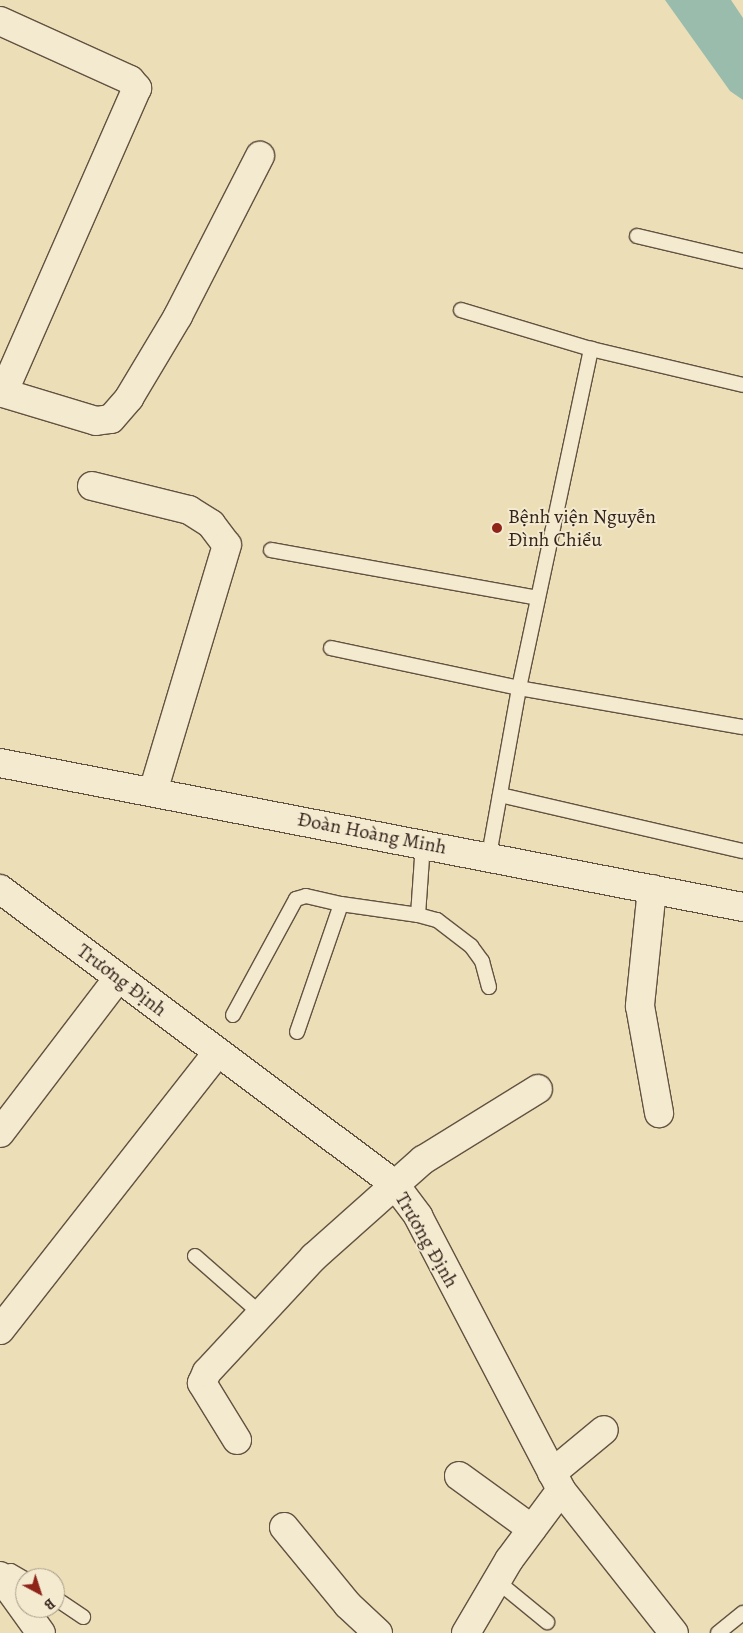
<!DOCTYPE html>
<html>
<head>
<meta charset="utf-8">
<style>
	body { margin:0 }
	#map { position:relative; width:743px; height:1633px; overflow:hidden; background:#ecdeb7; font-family:Alegreya,serif }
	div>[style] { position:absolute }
	.water>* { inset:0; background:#99bcac }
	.roads { filter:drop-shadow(1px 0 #625241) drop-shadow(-1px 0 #625241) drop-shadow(0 1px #625241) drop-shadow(0 -1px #625241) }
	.lane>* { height:14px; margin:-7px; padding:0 7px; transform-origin:7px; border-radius:7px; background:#f3ead0 }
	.street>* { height:28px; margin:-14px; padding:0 14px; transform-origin:14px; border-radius:14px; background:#f3ead0 }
	.secondary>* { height:28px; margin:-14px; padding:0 14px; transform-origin:14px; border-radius:14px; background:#f3ead0 }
	.dots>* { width:14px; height:14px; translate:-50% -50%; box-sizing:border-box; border:2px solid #f3ead0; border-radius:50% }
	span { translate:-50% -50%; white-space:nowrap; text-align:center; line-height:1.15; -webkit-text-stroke:4px #f3ead0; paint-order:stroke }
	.poi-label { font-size:20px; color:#34231a }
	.left { translate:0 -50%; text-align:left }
	.street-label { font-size:20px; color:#34231a }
	.north { position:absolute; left:15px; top:1568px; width:50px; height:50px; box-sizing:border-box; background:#f3ead0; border:1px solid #a79a87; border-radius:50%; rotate:140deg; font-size:14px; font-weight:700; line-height:20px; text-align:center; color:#34231a }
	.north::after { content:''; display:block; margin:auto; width:18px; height:22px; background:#8f2418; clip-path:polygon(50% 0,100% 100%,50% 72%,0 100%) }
</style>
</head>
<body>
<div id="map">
	<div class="water">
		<i style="clip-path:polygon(665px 0,731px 0,743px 18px,743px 100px,730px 91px)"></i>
	</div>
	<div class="roads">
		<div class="lane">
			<i style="left:637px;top:236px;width:109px;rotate:13.3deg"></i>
			<i style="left:461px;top:310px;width:136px;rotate:16.7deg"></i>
			<i style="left:591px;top:349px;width:156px;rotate:13.3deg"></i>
			<i style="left:271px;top:550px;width:271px;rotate:10.2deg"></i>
			<i style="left:331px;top:648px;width:192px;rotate:12deg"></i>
			<i style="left:519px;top:688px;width:227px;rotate:9.9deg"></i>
			<i style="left:500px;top:795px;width:249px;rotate:13deg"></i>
			<i style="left:489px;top:855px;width:170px;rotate:-79.8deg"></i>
			<i style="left:519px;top:688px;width:347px;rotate:-78deg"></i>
			<i style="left:418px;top:915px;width:20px;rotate:15deg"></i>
			<i style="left:437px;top:920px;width:43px;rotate:37.4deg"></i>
			<i style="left:471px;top:946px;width:19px;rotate:54deg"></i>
			<i style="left:482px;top:961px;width:27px;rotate:75deg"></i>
			<i style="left:233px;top:1015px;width:132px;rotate:-61.5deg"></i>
			<i style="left:296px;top:899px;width:10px;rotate:-17deg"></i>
			<i style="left:306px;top:896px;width:36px;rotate:13deg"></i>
			<i style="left:297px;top:1032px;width:135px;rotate:-71deg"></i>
			<i style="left:341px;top:904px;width:78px;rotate:8.1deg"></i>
			<i style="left:418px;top:915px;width:72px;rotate:-86deg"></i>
			<i style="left:195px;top:1256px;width:88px;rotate:41.3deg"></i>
			<i style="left:0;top:1574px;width:11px;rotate:-15deg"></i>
			<i style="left:11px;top:1571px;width:16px;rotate:30deg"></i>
			<i style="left:497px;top:1581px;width:65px;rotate:39.4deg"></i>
			<i style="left:55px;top:1598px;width:34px;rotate:34deg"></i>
			<i style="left:718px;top:1633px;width:32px;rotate:-39deg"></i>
		</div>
		<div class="street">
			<i style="left:0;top:21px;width:143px;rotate:24.4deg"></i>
			<i style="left:130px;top:80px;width:11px;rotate:49deg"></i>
			<i style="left:137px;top:88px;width:333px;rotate:113.7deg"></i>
			<i style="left:0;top:392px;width:100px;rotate:16.8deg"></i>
			<i style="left:96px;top:421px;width:15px;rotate:-8deg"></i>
			<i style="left:111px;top:419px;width:28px;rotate:-49deg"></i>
			<i style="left:129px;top:398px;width:96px;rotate:-59.1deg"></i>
			<i style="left:178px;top:316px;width:180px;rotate:-62.9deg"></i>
			<i style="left:92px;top:486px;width:100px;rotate:13.9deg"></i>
			<i style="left:189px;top:510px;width:26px;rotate:32deg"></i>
			<i style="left:211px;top:524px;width:26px;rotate:53deg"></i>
			<i style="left:227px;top:545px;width:258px;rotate:106.7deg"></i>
			<i style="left:652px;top:889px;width:118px;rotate:95.9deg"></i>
			<i style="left:640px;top:1006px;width:109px;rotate:79.9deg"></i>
			<i style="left:0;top:1133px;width:195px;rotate:-52.7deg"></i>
			<i style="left:0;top:1330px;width:353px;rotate:-51.9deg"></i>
			<i style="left:237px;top:1440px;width:67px;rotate:-121.6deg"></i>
			<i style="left:202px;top:1383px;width:12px;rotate:-66deg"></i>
			<i style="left:207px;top:1372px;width:157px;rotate:-47.1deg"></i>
			<i style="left:314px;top:1257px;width:146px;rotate:-41.7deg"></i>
			<i style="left:423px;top:1160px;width:135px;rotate:-31.7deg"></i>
			<i style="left:552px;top:1473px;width:67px;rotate:-39.6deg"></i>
			<i style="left:459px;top:1476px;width:90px;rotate:36deg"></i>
			<i style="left:284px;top:1527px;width:101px;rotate:50.6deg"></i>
			<i style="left:348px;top:1605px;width:41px;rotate:43deg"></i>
			<i style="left:0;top:1576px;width:70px;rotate:54.3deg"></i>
		</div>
		<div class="secondary">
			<i style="left:0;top:763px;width:757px;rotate:10.97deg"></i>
			<i style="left:0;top:889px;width:494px;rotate:36.8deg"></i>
			<i style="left:395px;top:1185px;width:39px;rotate:53deg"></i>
			<i style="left:418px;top:1216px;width:309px;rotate:62.4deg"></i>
			<i style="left:561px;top:1490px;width:182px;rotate:51.7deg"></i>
			<i style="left:466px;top:1633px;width:85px;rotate:-59.5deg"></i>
			<i style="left:509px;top:1560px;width:87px;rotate:-53.4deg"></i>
		</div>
	</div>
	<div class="dots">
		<i style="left:497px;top:528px;background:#8f2418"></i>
	</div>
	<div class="poi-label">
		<span class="left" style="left:508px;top:528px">Bệnh viện Nguyễn<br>Đình Chiểu</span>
	</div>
	<div class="street-label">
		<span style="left:372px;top:833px;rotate:11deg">Đoàn Hoàng Minh</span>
		<span style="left:122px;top:980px;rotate:37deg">Trương Định</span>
		<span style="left:427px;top:1240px;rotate:60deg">Trương Định</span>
	</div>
	<div class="north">B</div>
</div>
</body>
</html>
